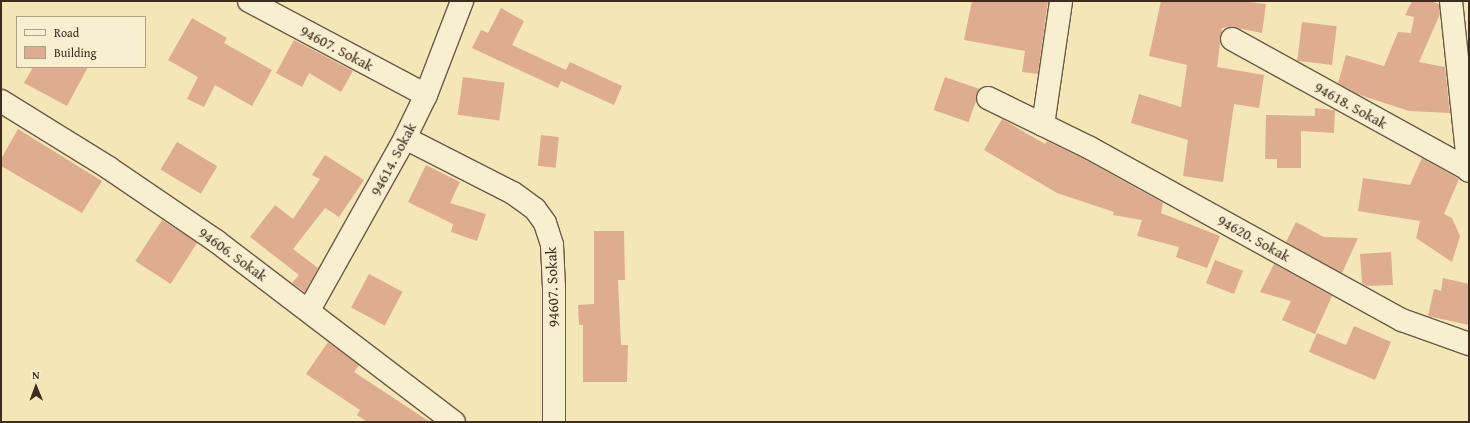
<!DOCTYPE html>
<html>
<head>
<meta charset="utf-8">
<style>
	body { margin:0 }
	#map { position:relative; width:1470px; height:423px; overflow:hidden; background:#f5e6b8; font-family:"Gentium Book Plus",serif }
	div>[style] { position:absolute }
	.building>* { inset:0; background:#deac8e; transform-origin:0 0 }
	.roads { filter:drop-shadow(1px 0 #6c5a46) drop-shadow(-1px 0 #6c5a46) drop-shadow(0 1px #6c5a46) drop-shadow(0 -1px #6c5a46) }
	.minor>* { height:22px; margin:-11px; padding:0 11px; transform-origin:11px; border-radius:11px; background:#f8efd1 }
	span { translate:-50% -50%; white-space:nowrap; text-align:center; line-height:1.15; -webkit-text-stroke:3px #f8efd1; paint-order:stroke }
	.street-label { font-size:15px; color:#3f2b20 }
	.frame { position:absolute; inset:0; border:2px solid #3f2b20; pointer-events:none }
	.legend { position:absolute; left:16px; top:16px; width:130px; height:52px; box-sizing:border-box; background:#f8efd1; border:1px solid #aea18a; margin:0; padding:5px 7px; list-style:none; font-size:12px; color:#3f2b20 }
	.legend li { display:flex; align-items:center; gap:8px; height:20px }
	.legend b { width:20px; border:1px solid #aea18a }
	.north { position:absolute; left:16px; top:367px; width:40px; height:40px; -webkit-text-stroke:3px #f8efd1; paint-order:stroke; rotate:359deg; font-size:11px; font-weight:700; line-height:16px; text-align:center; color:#3f2b20 }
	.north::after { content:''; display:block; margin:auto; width:14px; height:18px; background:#3f2b20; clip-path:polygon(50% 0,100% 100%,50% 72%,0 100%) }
</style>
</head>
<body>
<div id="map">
	<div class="building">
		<i style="clip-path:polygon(972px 1px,1048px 1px,1038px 74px,1022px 72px,1025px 51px,964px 40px)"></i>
		<i style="clip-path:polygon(1161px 1px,1239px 1px,1266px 4px,1262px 33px,1232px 27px,1222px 28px,1217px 67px,1264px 75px,1259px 108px,1234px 104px,1223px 182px,1183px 176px,1188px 140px,1131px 123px,1139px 94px,1181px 107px,1187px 65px,1149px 56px)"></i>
		<i style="clip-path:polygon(1412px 1px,1431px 1px,1439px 4px,1440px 14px,1419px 62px,1445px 67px,1450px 113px,1409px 111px,1357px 94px,1338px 83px,1346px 55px,1384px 66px,1398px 32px,1411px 33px,1414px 17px,1405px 15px)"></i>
		<i style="clip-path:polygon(501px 8px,524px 21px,512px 45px,566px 70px,570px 62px,622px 86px,614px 105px,561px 81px,558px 88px,472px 48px,481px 30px,488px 33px)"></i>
		<i style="clip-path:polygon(192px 18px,227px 38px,224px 43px,272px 70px,252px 106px,215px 85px,204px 107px,187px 99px,198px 77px,168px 60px)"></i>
		<i style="left:1302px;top:22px;width:35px;height:39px;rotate:7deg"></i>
		<i style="clip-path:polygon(294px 40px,353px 71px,341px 92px,309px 73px,302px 87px,276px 73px)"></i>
		<i style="clip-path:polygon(33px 67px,88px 67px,67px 106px,24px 83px)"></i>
		<i style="left:463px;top:77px;width:42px;height:38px;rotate:8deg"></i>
		<i style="left:945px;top:77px;width:37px;height:35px;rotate:19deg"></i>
		<i style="clip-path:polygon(1315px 108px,1335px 110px,1334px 133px,1301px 131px,1301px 168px,1277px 168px,1277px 159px,1265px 159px,1266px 115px,1315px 116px)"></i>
		<i style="clip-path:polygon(1002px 119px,1045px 144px,1047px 141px,1084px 159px,1163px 203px,1161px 213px,1220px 236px,1207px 268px,1176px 257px,1179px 247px,1137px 236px,1142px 220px,1113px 215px,1114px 212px,1057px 193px,984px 150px)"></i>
		<i style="clip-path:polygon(18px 129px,102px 181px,82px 213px,1px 166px,1px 159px)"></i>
		<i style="left:541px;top:135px;width:18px;height:31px;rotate:6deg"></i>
		<i style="left:177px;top:142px;width:47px;height:32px;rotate:31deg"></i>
		<i style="clip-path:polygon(325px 155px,364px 180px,339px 217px,325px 208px,293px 249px,318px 268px,305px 292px,292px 283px,299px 275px,250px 237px,275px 205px,293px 219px,320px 179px,312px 175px)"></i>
		<i style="clip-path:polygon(1422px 158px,1459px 179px,1444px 214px,1452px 218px,1460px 236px,1452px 262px,1416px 238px,1420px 221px,1358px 211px,1363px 178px,1410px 185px)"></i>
		<i style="clip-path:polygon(426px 165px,460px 182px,450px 203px,486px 214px,477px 241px,451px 232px,453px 224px,408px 202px)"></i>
		<i style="left:162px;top:220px;width:42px;height:49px;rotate:33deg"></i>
		<i style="clip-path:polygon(1296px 222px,1324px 237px,1358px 238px,1342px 273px,1286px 242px)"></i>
		<i style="clip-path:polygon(594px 231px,624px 231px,625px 280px,618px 280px,621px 345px,628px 345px,627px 382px,583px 382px,583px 325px,579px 325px,578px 305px,594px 304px)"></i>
		<i style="clip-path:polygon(1391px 252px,1393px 285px,1367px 286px,1362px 283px,1360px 254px)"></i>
		<i style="left:1215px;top:260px;width:30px;height:25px;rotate:21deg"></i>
		<i style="clip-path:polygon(1274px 264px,1332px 296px,1315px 334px,1282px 320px,1291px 301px,1260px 292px)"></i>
		<i style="left:369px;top:274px;width:38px;height:38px;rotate:28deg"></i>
		<i style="clip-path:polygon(1443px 278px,1469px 284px,1469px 325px,1428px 316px,1434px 289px,1441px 291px)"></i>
		<i style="clip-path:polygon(1354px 326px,1391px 342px,1375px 380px,1309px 352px,1317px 333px,1346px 345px)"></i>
		<i style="clip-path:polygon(328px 342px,359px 365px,354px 372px,430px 422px,367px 422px,357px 415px,360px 410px,306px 374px)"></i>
	</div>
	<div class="roads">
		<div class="minor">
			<i style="left:249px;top:1px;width:200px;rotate:28deg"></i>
			<i style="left:1451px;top:1px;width:171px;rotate:84deg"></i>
			<i style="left:1232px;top:39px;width:271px;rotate:28.9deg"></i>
			<i style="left:988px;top:98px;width:114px;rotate:26.1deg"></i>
			<i style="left:1090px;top:148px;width:356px;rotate:28.9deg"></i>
			<i style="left:1402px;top:320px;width:71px;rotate:19.7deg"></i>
			<i style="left:1px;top:101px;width:127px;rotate:31.8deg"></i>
			<i style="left:109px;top:168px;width:130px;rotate:34.3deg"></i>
			<i style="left:216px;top:241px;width:299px;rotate:37.3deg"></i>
			<i style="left:1043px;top:125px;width:125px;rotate:-81.7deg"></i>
			<i style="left:405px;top:138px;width:121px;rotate:27deg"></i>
			<i style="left:513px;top:193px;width:27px;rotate:36deg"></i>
			<i style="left:535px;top:209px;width:17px;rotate:54deg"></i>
			<i style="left:545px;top:223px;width:23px;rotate:72deg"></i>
			<i style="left:552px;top:245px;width:42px;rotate:87.3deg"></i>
			<i style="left:554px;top:287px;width:135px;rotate:90deg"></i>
			<i style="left:309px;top:310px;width:197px;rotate:-60.8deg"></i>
			<i style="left:405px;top:138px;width:48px;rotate:-64deg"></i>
			<i style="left:426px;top:95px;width:101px;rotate:-69deg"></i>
		</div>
	</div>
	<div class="street-label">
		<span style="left:337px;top:48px;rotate:28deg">94607. Sokak</span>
		<span style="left:1351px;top:105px;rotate:29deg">94618. Sokak</span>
		<span style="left:393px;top:159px;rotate:-62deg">94614. Sokak</span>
		<span style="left:1254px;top:238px;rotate:29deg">94620. Sokak</span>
		<span style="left:233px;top:254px;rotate:36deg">94606. Sokak</span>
		<span style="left:552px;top:287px;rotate:-92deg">94607. Sokak</span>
	</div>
	<div class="frame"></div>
	<ul class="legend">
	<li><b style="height:5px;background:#f8efd1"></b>Road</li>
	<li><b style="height:11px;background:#deac8e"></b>Building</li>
	</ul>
	<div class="north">N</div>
</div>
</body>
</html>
